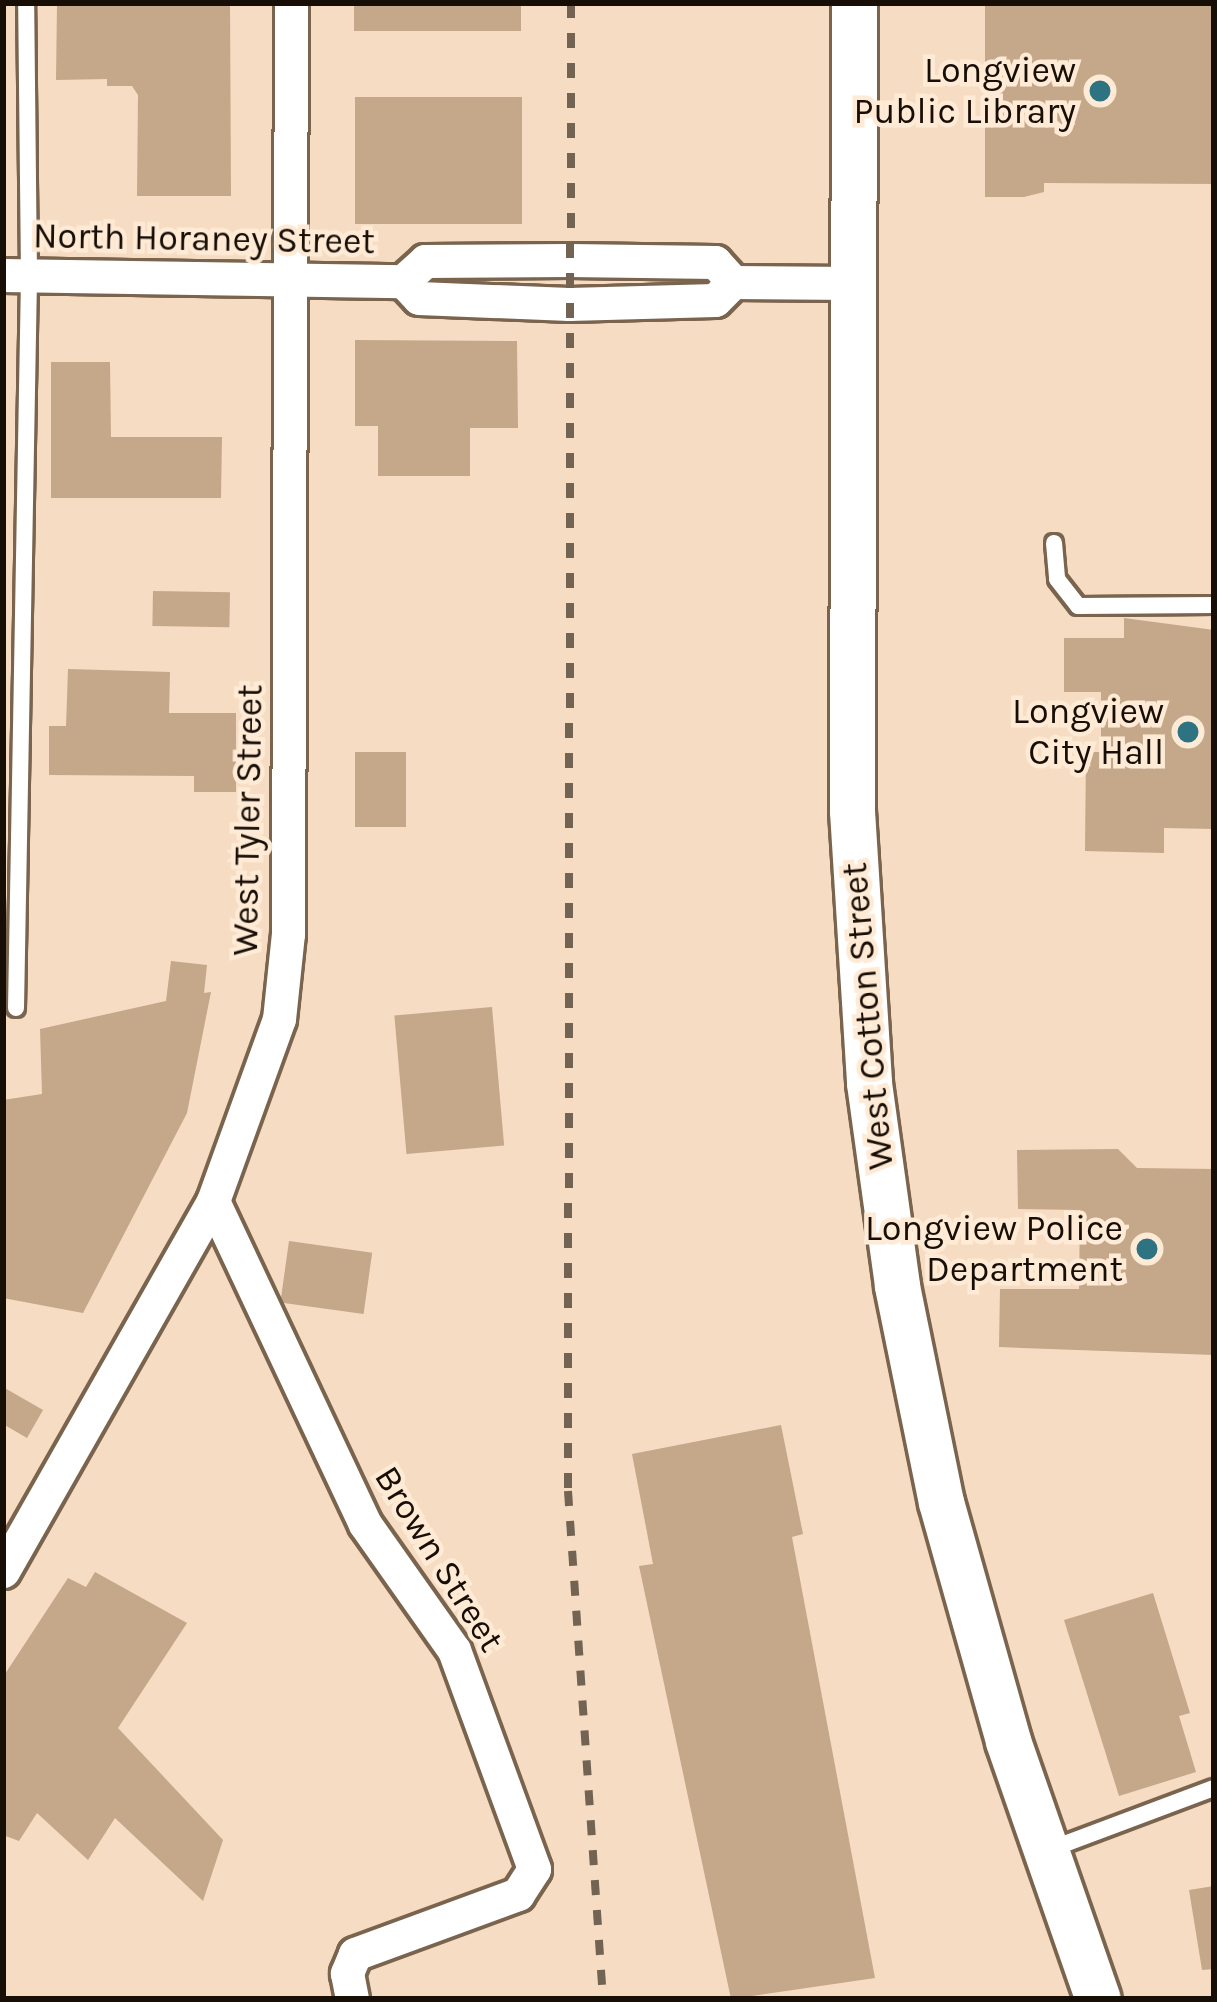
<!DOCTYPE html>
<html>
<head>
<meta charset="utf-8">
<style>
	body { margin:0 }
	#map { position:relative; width:1217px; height:2002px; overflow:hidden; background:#f5dcc2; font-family:Karla,sans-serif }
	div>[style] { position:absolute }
	.building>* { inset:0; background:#c5a78a; transform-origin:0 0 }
	.roads { filter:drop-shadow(3px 0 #7a644e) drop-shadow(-3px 0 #7a644e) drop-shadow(0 3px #7a644e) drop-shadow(0 -3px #7a644e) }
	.service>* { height:16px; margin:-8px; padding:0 8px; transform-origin:8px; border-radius:8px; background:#fff }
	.minor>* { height:33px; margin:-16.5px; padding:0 16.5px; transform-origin:16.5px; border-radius:16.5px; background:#fff }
	.secondary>* { height:45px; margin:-22.5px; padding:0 22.5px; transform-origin:22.5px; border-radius:22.5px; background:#fff }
	.rail>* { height:8px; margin-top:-4px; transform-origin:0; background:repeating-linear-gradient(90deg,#726353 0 15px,transparent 0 30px) }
	.dots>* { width:33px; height:33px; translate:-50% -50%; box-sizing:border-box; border:6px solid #feead5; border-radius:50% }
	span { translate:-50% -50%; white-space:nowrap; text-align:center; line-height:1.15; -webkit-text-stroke:9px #feead5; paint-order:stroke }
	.poi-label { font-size:36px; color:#170e06 }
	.right { translate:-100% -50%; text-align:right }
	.street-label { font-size:36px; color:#170e06 }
	.frame { position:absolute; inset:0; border:6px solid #170e06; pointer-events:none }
</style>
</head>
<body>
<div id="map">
	<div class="building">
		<i style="clip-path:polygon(57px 3px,230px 3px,231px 196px,137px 196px,138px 95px,132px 86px,107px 86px,107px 79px,56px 80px)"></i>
		<i style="left:354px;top:3px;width:167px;height:28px"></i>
		<i style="clip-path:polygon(985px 3px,1214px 3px,1214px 184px,1044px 183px,1044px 192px,1024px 197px,985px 197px)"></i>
		<i style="left:355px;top:97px;width:167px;height:127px"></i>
		<i style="clip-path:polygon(355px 340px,517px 341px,518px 428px,470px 428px,470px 476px,378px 476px,378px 426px,355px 426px)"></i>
		<i style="clip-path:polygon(51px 362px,110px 362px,111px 437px,222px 437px,221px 498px,51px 498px)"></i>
		<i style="left:153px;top:591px;width:77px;height:35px;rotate:1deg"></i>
		<i style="clip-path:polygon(1124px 618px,1214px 630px,1214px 829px,1164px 828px,1164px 853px,1085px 851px,1086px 752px,1101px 752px,1101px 692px,1064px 692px,1064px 638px,1124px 638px)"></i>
		<i style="clip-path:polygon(68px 669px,170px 672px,169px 713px,236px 713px,236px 792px,194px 792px,194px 776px,49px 775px,49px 726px,66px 726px)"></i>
		<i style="left:355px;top:752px;width:51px;height:75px"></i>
		<i style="clip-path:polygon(171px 961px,207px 965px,204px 993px,211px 992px,187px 1113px,83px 1313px,3px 1298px,3px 1100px,42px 1094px,40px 1029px,166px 1001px)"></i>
		<i style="left:492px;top:1007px;width:139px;height:98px;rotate:85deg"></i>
		<i style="clip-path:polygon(1118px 1149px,1137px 1168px,1214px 1169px,1214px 1355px,999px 1347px,1000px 1289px,1079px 1289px,1080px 1210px,1018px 1209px,1017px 1150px)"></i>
		<i style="left:289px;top:1241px;width:84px;height:62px;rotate:8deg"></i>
		<i style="clip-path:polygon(3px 1387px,43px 1410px,27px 1438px,3px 1424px)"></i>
		<i style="clip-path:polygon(781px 1425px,803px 1534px,792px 1537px,875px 1978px,731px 1999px,639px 1566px,653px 1564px,632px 1454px)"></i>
		<i style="clip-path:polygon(95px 1572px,187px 1623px,118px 1728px,223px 1840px,203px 1901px,115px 1818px,88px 1860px,37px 1813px,19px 1841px,3px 1835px,3px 1677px,68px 1578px,86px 1587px)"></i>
		<i style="clip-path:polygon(1153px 1593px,1190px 1713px,1179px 1716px,1196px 1772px,1119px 1796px,1064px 1620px)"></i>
		<i style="clip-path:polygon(1214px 1886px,1214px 1969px,1202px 1970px,1189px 1890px)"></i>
	</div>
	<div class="roads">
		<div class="service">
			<i style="left:1054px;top:543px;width:36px;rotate:85deg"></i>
			<i style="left:1057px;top:579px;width:34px;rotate:52deg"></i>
			<i style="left:1078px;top:606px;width:136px;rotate:-0.4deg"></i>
			<i style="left:16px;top:1008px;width:733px;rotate:-88.98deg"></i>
			<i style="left:29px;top:275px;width:272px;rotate:-90.6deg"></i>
			<i style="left:1046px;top:1851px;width:179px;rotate:-20.6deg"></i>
		</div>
		<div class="minor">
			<i style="left:3px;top:275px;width:400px;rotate:0.9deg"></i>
			<i style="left:403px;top:281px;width:23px;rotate:47deg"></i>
			<i style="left:419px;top:298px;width:150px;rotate:2.3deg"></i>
			<i style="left:569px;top:304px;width:146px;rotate:-1.6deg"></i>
			<i style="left:715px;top:300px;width:25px;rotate:-45deg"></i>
			<i style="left:733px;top:282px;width:119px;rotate:0.5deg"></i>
			<i style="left:403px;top:281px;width:30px;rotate:-42deg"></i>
			<i style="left:425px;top:261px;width:144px;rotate:-0.4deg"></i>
			<i style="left:569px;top:260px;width:146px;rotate:0.8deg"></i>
			<i style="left:715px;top:262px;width:27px;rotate:48deg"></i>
			<i style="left:213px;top:1201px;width:357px;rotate:64.8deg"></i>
			<i style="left:365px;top:1524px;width:154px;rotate:54.8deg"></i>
			<i style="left:454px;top:1650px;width:233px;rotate:69.9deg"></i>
			<i style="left:534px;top:1869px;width:30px;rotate:123deg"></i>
			<i style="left:518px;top:1894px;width:174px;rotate:159.8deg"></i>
			<i style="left:355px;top:1954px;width:21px;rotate:113deg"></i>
			<i style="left:347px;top:1973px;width:26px;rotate:79deg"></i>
			<i style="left:3px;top:1571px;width:425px;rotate:-60.4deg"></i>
			<i style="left:213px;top:1201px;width:194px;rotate:-70.1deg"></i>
			<i style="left:279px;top:1019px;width:85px;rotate:-84deg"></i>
			<i style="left:288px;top:934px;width:931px;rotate:-89.82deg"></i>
		</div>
		<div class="secondary">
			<i style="left:854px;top:3px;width:808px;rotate:90.14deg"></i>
			<i style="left:852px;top:811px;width:273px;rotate:86.4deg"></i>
			<i style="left:869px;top:1083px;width:205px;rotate:82.1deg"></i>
			<i style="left:897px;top:1286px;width:220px;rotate:78.5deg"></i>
			<i style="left:941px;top:1502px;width:248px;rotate:74.3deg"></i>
			<i style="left:1008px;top:1741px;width:273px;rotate:70.8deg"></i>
		</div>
	</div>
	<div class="rail">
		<i style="left:571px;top:3px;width:1488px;rotate:90.12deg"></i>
		<i style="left:568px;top:1491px;width:509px;rotate:86.06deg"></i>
	</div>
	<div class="dots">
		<i style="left:1100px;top:91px;background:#2e7382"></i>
		<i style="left:1188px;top:732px;background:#2e7382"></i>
		<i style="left:1147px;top:1249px;background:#2e7382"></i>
	</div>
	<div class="poi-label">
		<span class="right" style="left:1076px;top:91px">Longview<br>Public Library</span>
		<span class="right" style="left:1164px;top:732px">Longview<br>City Hall</span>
		<span class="right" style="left:1123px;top:1249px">Longview Police<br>Department</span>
	</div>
	<div class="street-label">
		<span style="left:204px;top:239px;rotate:1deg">North Horaney Street</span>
		<span style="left:248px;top:820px;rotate:-89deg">West Tyler Street</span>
		<span style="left:868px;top:1016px;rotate:-95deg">West Cotton Street</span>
		<span style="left:439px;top:1559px;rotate:58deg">Brown Street</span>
	</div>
	<div class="frame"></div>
</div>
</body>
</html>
